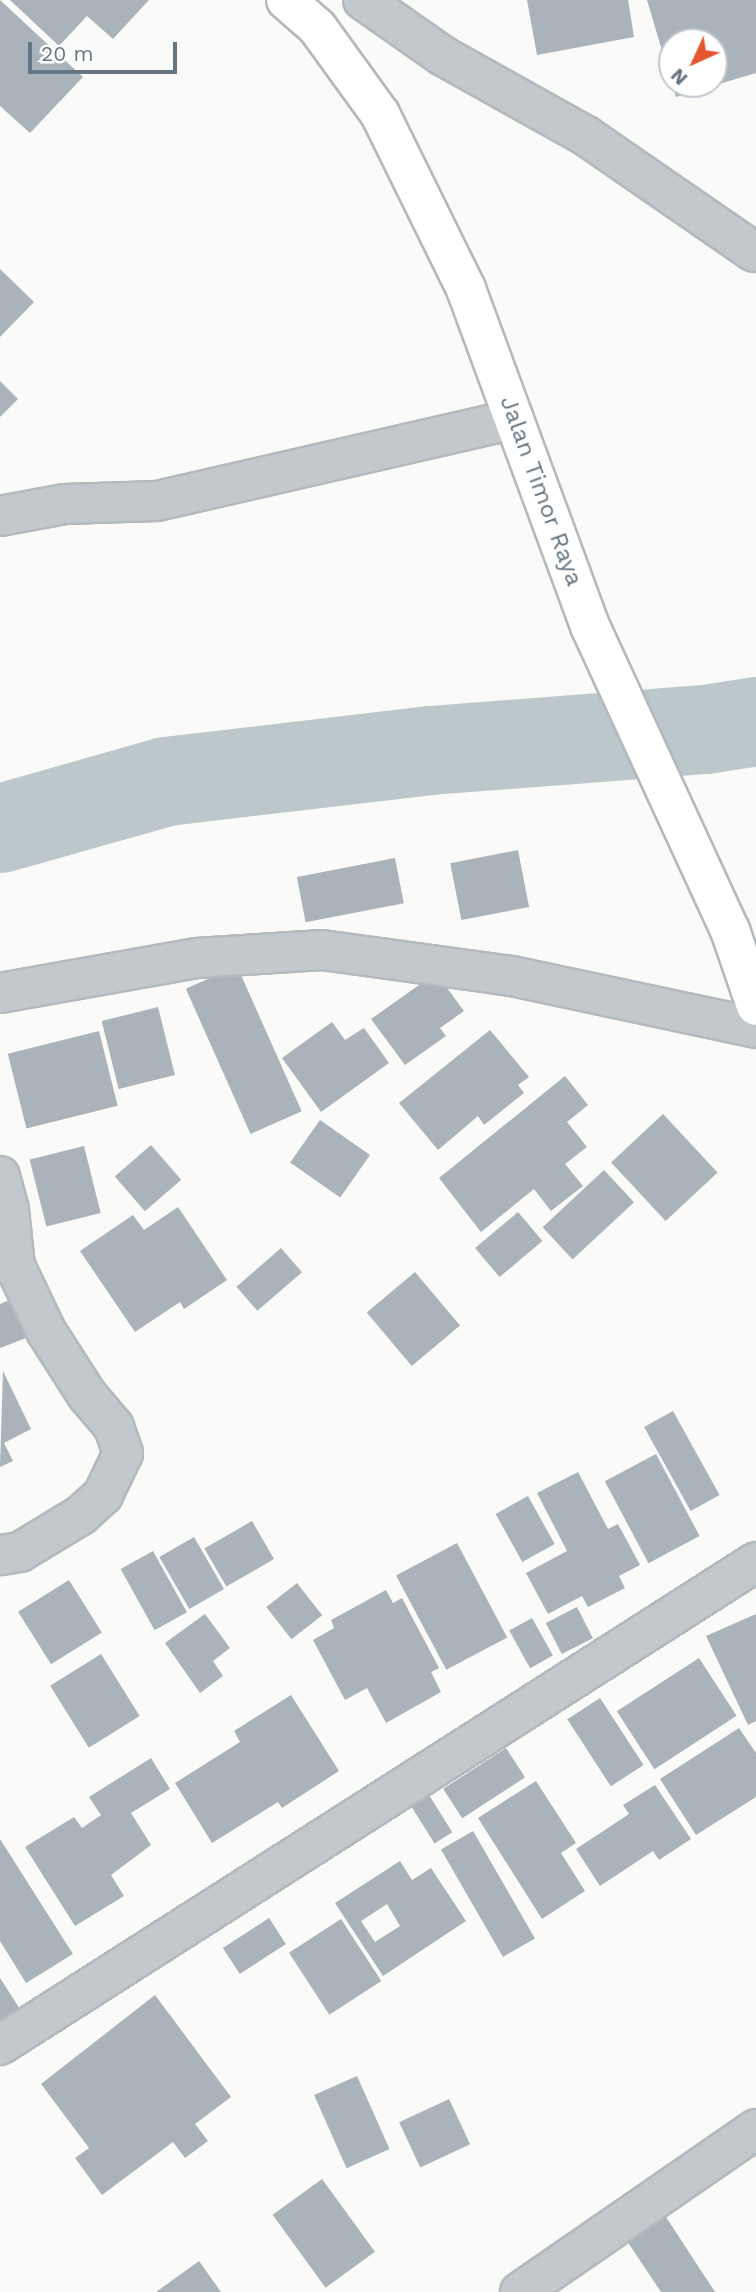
<!DOCTYPE html>
<html>
<head>
<meta charset="utf-8">
<style>
	body { margin:0 }
	#map { position:relative; width:756px; height:2292px; overflow:hidden; background:#fafaf8; font-family:"Work Sans",sans-serif }
	div>[style] { position:absolute }
	.river>* { height:89px; margin:-44.5px; padding:0 44.5px; transform-origin:44.5px; border-radius:44.5px; background:#bbc7cb }
	.building>* { inset:0; background:#aab3b9; transform-origin:0 0 }
	.roads { filter:drop-shadow(2px 0 #b4b9bd) drop-shadow(-2px 0 #b4b9bd) drop-shadow(0 2px #b4b9bd) drop-shadow(0 -2px #b4b9bd) }
	.street>* { height:38px; margin:-19px; padding:0 19px; transform-origin:19px; border-radius:19px; background:#c3c8cc }
	.highway>* { height:38px; margin:-19px; padding:0 19px; transform-origin:19px; border-radius:19px; background:#fff }
	span { translate:-50% -50%; white-space:nowrap; text-align:center; line-height:1.15; -webkit-text-stroke:7px #fff; paint-order:stroke }
	.street-label { font-size:24px; color:#657683 }
	.north { position:absolute; left:658px; top:28px; width:70px; height:70px; box-sizing:border-box; background:#fff; border:2px solid #c1c8cd; border-radius:50%; rotate:225deg; font-size:19px; font-weight:700; line-height:28px; text-align:center; color:#657683 }
	.north::after { content:''; display:block; margin:auto; width:24px; height:32px; background:#e4572e; clip-path:polygon(50% 0,100% 100%,50% 72%,0 100%) }
	.scale { position:absolute; left:28px; top:42px; width:149px; height:32px; box-sizing:border-box; border:4px solid #657683; border-top:0; padding-left:9px; font-size:21px; line-height:24px; white-space:nowrap; color:#657683; -webkit-text-stroke:5px #fff; paint-order:stroke }
</style>
</head>
<body>
<div id="map">
	<div class="river">
		<i style="left:0;top:828px;width:173px;rotate:-15.8deg"></i>
		<i style="left:166px;top:781px;width:266px;rotate:-6.7deg"></i>
		<i style="left:430px;top:750px;width:276px;rotate:-4.4deg"></i>
		<i style="left:705px;top:729px;width:52px;rotate:-8.9deg"></i>
	</div>
	<div class="building">
		<i style="clip-path:polygon(0 0,83px 77px,30px 133px,0 106px)"></i>
		<i style="clip-path:polygon(10px 0,149px 0,113px 39px,87px 16px,59px 46px)"></i>
		<i style="clip-path:polygon(527px 0,628px 0,634px 37px,537px 55px)"></i>
		<i style="clip-path:polygon(647px 0,756px 0,756px 73px,676px 97px,672px 84px,714px 84px,714px 42px,672px 42px,671px 81px)"></i>
		<i style="clip-path:polygon(0 269px,34px 302px,0 337px)"></i>
		<i style="clip-path:polygon(0 381px,18px 399px,0 417px)"></i>
		<i style="left:518px;top:850px;width:58px;height:69px;rotate:79deg"></i>
		<i style="left:395px;top:858px;width:46px;height:100px;rotate:79deg"></i>
		<i style="left:237px;top:966px;width:159px;height:56px;rotate:66deg"></i>
		<i style="clip-path:polygon(436px 973px,464px 1011px,440px 1028px,446px 1036px,405px 1065px,371px 1019px)"></i>
		<i style="left:158px;top:1007px;width:70px;height:58px;rotate:76deg"></i>
		<i style="clip-path:polygon(332px 1022px,345px 1040px,364px 1028px,389px 1063px,321px 1112px,282px 1058px)"></i>
		<i style="clip-path:polygon(490px 1030px,529px 1077px,518px 1085px,524px 1093px,484px 1125px,478px 1116px,438px 1150px,399px 1103px)"></i>
		<i style="left:99px;top:1031px;width:77px;height:94px;rotate:76deg"></i>
		<i style="clip-path:polygon(565px 1076px,588px 1105px,567px 1122px,587px 1147px,565px 1164px,583px 1186px,551px 1211px,534px 1189px,481px 1232px,439px 1178px)"></i>
		<i style="left:663px;top:1114px;width:80px;height:71px;rotate:47deg"></i>
		<i style="left:320px;top:1120px;width:61px;height:52px;rotate:35deg"></i>
		<i style="left:151px;top:1145px;width:46px;height:48px;rotate:49deg"></i>
		<i style="left:84px;top:1146px;width:69px;height:56px;rotate:76deg"></i>
		<i style="left:604px;top:1170px;width:44px;height:84px;rotate:47deg"></i>
		<i style="clip-path:polygon(178px 1207px,227px 1280px,184px 1309px,180px 1302px,135px 1332px,80px 1251px,133px 1215px,144px 1230px)"></i>
		<i style="left:518px;top:1212px;width:38px;height:56px;rotate:50deg"></i>
		<i style="left:281px;top:1248px;width:32px;height:59px;rotate:49deg"></i>
		<i style="left:415px;top:1272px;width:70px;height:63px;rotate:50deg"></i>
		<i style="clip-path:polygon(19px 1296px,34px 1335px,0 1348px,0 1304px)"></i>
		<i style="clip-path:polygon(3px 1371px,31px 1429px,4px 1443px,13px 1461px,0 1467px)"></i>
		<i style="left:673px;top:1411px;width:96px;height:33px;rotate:61deg"></i>
		<i style="left:656px;top:1454px;width:93px;height:58px;rotate:62deg"></i>
		<i style="clip-path:polygon(578px 1472px,608px 1529px,618px 1524px,640px 1565px,619px 1576px,625px 1588px,588px 1607px,582px 1596px,548px 1614px,526px 1573px,567px 1551px,537px 1493px)"></i>
		<i style="left:528px;top:1496px;width:55px;height:37px;rotate:61deg"></i>
		<i style="left:252px;top:1521px;width:44px;height:55px;rotate:60deg"></i>
		<i style="left:194px;top:1537px;width:60px;height:40px;rotate:60deg"></i>
		<i style="left:457px;top:1543px;width:107px;height:69px;rotate:62deg"></i>
		<i style="left:153px;top:1551px;width:70px;height:37px;rotate:61deg"></i>
		<i style="left:69px;top:1580px;width:62px;height:60px;rotate:58deg"></i>
		<i style="left:297px;top:1583px;width:41px;height:39px;rotate:52deg"></i>
		<i style="clip-path:polygon(386px 1590px,393px 1603px,402px 1598px,439px 1668px,431px 1672px,441px 1692px,386px 1723px,367px 1688px,345px 1700px,313px 1640px,334px 1628px,331px 1620px)"></i>
		<i style="left:577px;top:1607px;width:35px;height:35px;rotate:63deg"></i>
		<i style="clip-path:polygon(205px 1614px,230px 1648px,213px 1661px,223px 1676px,200px 1693px,165px 1643px)"></i>
		<i style="clip-path:polygon(756px 1614px,756px 1721px,748px 1725px,706px 1636px)"></i>
		<i style="left:532px;top:1618px;width:43px;height:26px;rotate:61deg"></i>
		<i style="left:101px;top:1654px;width:73px;height:60px;rotate:58deg"></i>
		<i style="left:699px;top:1658px;width:69px;height:98px;rotate:57deg"></i>
		<i style="clip-path:polygon(291px 1695px,339px 1771px,282px 1808px,278px 1802px,212px 1843px,175px 1783px,240px 1742px,234px 1731px)"></i>
		<i style="left:600px;top:1698px;width:80px;height:39px;rotate:57deg"></i>
		<i style="clip-path:polygon(739px 1728px,756px 1753px,756px 1797px,696px 1835px,660px 1779px)"></i>
		<i style="left:506px;top:1748px;width:35px;height:75px;rotate:57deg"></i>
		<i style="clip-path:polygon(151px 1758px,170px 1789px,131px 1813px,151px 1845px,111px 1875px,124px 1896px,75px 1926px,25px 1847px,74px 1817px,82px 1828px,101px 1815px,89px 1797px)"></i>
		<i style="clip-path:polygon(536px 1781px,576px 1843px,561px 1853px,585px 1891px,542px 1919px,478px 1818px)"></i>
		<i style="clip-path:polygon(655px 1785px,691px 1839px,659px 1860px,653px 1851px,600px 1886px,576px 1849px,629px 1814px,623px 1805px)"></i>
		<i style="left:429px;top:1795px;width:44px;height:21px;rotate:58deg"></i>
		<i style="left:473px;top:1831px;width:124px;height:37px;rotate:60deg"></i>
		<i style="clip-path:polygon(0 1839px,73px 1954px,26px 1983px,0 1941px)"></i>
		<i style="clip-path:polygon(evenodd,400px 1861px,412px 1880px,431px 1868px,466px 1921px,383px 1976px,335px 1903px,400px 1861px,387px 1904px,400px 1926px,375px 1942px,361px 1921px,387px 1904px)"></i>
		<i style="left:269px;top:1918px;width:31px;height:55px;rotate:57deg"></i>
		<i style="left:341px;top:1919px;width:74px;height:62px;rotate:57deg"></i>
		<i style="clip-path:polygon(0 1978px,25px 2017px,0 2032px)"></i>
		<i style="clip-path:polygon(155px 1995px,231px 2097px,195px 2124px,208px 2141px,185px 2158px,173px 2142px,102px 2195px,75px 2158px,89px 2148px,41px 2084px)"></i>
		<i style="left:357px;top:2076px;width:80px;height:47px;rotate:66deg"></i>
		<i style="left:449px;top:2099px;width:50px;height:55px;rotate:65deg"></i>
		<i style="left:322px;top:2179px;width:90px;height:61px;rotate:54deg"></i>
		<i style="clip-path:polygon(664px 2214px,715px 2292px,661px 2292px,625px 2238px)"></i>
		<i style="clip-path:polygon(199px 2261px,221px 2292px,156px 2292px)"></i>
	</div>
	<div class="roads">
		<div class="street">
			<i style="left:363px;top:0;width:98px;rotate:35deg"></i>
			<i style="left:443px;top:56px;width:164px;rotate:29.2deg"></i>
			<i style="left:586px;top:136px;width:204px;rotate:34.6deg"></i>
			<i style="left:0;top:516px;width:66px;rotate:-10.5deg"></i>
			<i style="left:65px;top:504px;width:92px;rotate:-1.9deg"></i>
			<i style="left:157px;top:501px;width:366px;rotate:-12.9deg"></i>
			<i style="left:0;top:993px;width:200px;rotate:-10.1deg"></i>
			<i style="left:197px;top:958px;width:125px;rotate:-3.7deg"></i>
			<i style="left:322px;top:950px;width:192px;rotate:7.8deg"></i>
			<i style="left:512px;top:976px;width:249px;rotate:12deg"></i>
			<i style="left:0;top:1176px;width:35px;rotate:75deg"></i>
			<i style="left:9px;top:1210px;width:56px;rotate:83.9deg"></i>
			<i style="left:15px;top:1266px;width:72px;rotate:64.5deg"></i>
			<i style="left:46px;top:1331px;width:76px;rotate:57.4deg"></i>
			<i style="left:87px;top:1395px;width:42px;rotate:49.8deg"></i>
			<i style="left:114px;top:1427px;width:28px;rotate:71deg"></i>
			<i style="left:123px;top:1453px;width:47px;rotate:115.5deg"></i>
			<i style="left:103px;top:1495px;width:30px;rotate:138deg"></i>
			<i style="left:81px;top:1515px;width:71px;rotate:148.8deg"></i>
			<i style="left:20px;top:1552px;width:20px;rotate:171deg"></i>
			<i style="left:0;top:2045px;width:897px;rotate:-32.57deg"></i>
			<i style="left:520px;top:2292px;width:287px;rotate:-34.6deg"></i>
		</div>
		<div class="highway">
			<i style="left:286px;top:0;width:41px;rotate:41.1deg"></i>
			<i style="left:317px;top:27px;width:107px;rotate:54.1deg"></i>
			<i style="left:380px;top:114px;width:195px;rotate:63.8deg"></i>
			<i style="left:466px;top:289px;width:359px;rotate:69.8deg"></i>
			<i style="left:590px;top:626px;width:335px;rotate:65.3deg"></i>
			<i style="left:730px;top:930px;width:80px;rotate:71.1deg"></i>
		</div>
	</div>
	<div class="street-label">
		<span style="left:541px;top:491px;rotate:70deg">Jalan Timor Raya</span>
	</div>
	<div class="north">N</div>
	<div class="scale">20 m</div>
</div>
</body>
</html>
